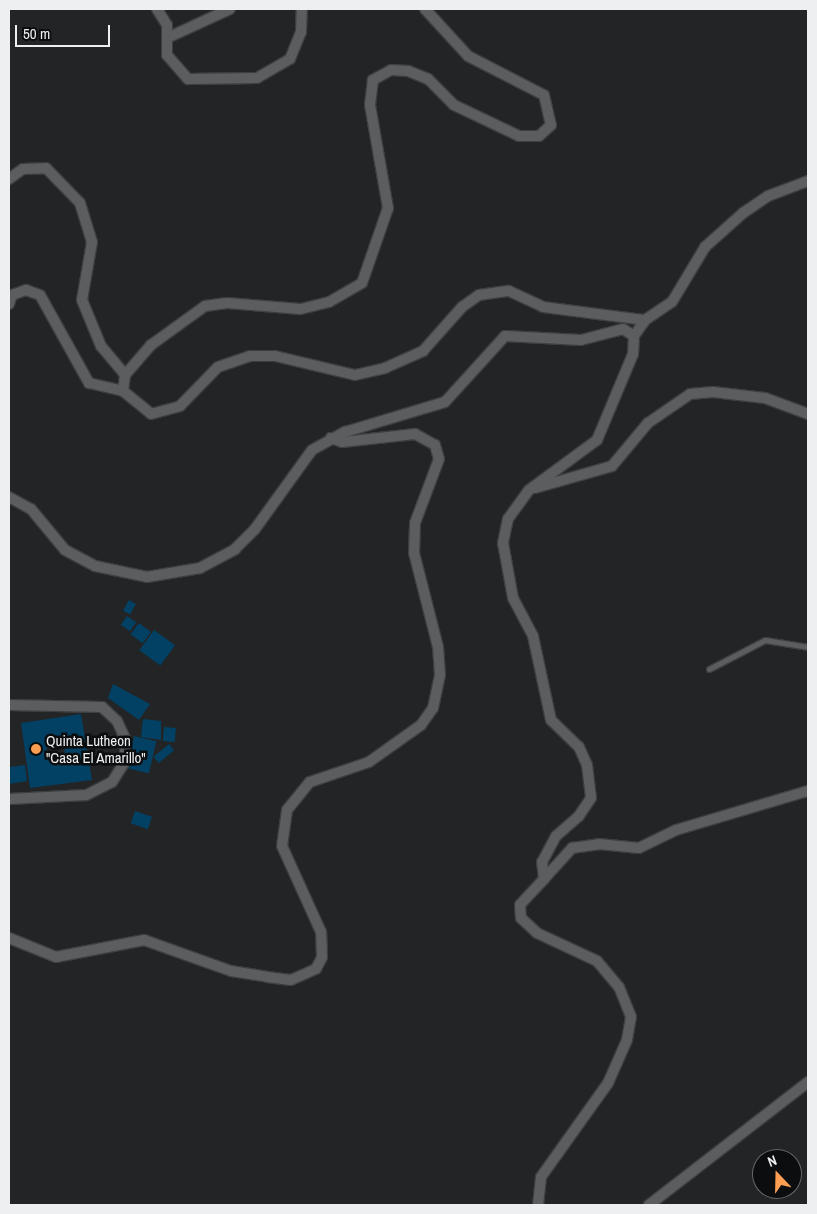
<!DOCTYPE html>
<html>
<head>
<meta charset="utf-8">
<style>
	body { margin:0 }
	#map { position:relative; width:817px; height:1214px; overflow:hidden; background:#222426; font-family:"Archivo Narrow",sans-serif }
	div>[style] { position:absolute }
	.building>* { inset:0; background:#024164; transform-origin:0 0 }
	.roads { filter:drop-shadow(1px 0 #3d3f40) drop-shadow(-1px 0 #3d3f40) drop-shadow(0 1px #3d3f40) drop-shadow(0 -1px #3d3f40) }
	.service>* { height:5px; margin:-2.5px; padding:0 2.5px; transform-origin:2.5px; border-radius:2.5px; background:#5b5d5f }
	.minor>* { height:10px; margin:-5px; padding:0 5px; transform-origin:5px; border-radius:5px; background:#5b5d5f }
	.dots>* { width:14px; height:14px; translate:-50% -50%; box-sizing:border-box; border:2px solid #0c0d0e; border-radius:50% }
	span { translate:-50% -50%; white-space:nowrap; text-align:center; line-height:1.15; -webkit-text-stroke:5px #0c0d0e; paint-order:stroke }
	.poi-label { font-size:15px; color:#edeff0 }
	.left { translate:0 -50%; text-align:left }
	.frame { position:absolute; inset:0; border:10px solid #edeff0; pointer-events:none }
	.north { position:absolute; left:752px; top:1149px; width:50px; height:50px; box-sizing:border-box; background:#0c0d0e; border:1px solid #666768; border-radius:50%; rotate:339deg; font-size:14px; font-weight:700; line-height:20px; text-align:center; color:#edeff0 }
	.north::after { content:''; display:block; margin:auto; width:18px; height:22px; background:#fc9e52; clip-path:polygon(50% 0,100% 100%,50% 72%,0 100%) }
	.scale { position:absolute; left:15px; top:25px; width:95px; height:22px; box-sizing:border-box; border:2px solid #edeff0; border-top:0; padding-left:6px; font-size:15px; line-height:18px; white-space:nowrap; color:#edeff0; -webkit-text-stroke:4px #0c0d0e; paint-order:stroke }
</style>
</head>
<body>
<div id="map">
	<div class="building">
		<i style="left:129px;top:600px;width:8px;height:12px;rotate:30deg"></i>
		<i style="left:127px;top:616px;width:11px;height:11px;rotate:34deg"></i>
		<i style="left:139px;top:623px;width:15px;height:14px;rotate:37deg"></i>
		<i style="left:154px;top:630px;width:26px;height:25px;rotate:36deg"></i>
		<i style="clip-path:polygon(113px 684px,150px 704px,139px 720px,108px 698px)"></i>
		<i style="clip-path:polygon(evenodd,81px 714px,92px 780px,30px 788px,21px 723px,81px 714px,64px 740px,65px 756px,48px 758px,46px 742px,64px 740px)"></i>
		<i style="clip-path:polygon(143px 719px,161px 721px,161px 740px,141px 737px)"></i>
		<i style="left:164px;top:727px;width:12px;height:14px;rotate:5deg"></i>
		<i style="left:134px;top:736px;width:23px;height:33px;rotate:13deg"></i>
		<i style="left:169px;top:744px;width:8px;height:20px;rotate:50deg"></i>
		<i style="clip-path:polygon(25px 765px,27px 781px,9px 784px,9px 767px)"></i>
		<i style="left:135px;top:811px;width:18px;height:13px;rotate:19deg"></i>
	</div>
	<div class="roads">
		<div class="service">
			<i style="left:709px;top:669px;width:63px;rotate:-27.4deg"></i>
			<i style="left:765px;top:640px;width:44px;rotate:9.2deg"></i>
		</div>
		<div class="minor">
			<i style="left:157px;top:9px;width:19px;rotate:58deg"></i>
			<i style="left:167px;top:25px;width:30px;rotate:90deg"></i>
			<i style="left:167px;top:55px;width:32px;rotate:49deg"></i>
			<i style="left:188px;top:79px;width:69px;rotate:-0.8deg"></i>
			<i style="left:257px;top:78px;width:38px;rotate:-30deg"></i>
			<i style="left:290px;top:59px;width:29px;rotate:-68deg"></i>
			<i style="left:301px;top:32px;width:23px;rotate:-88deg"></i>
			<i style="left:425px;top:9px;width:64px;rotate:47.5deg"></i>
			<i style="left:468px;top:56px;width:85px;rotate:27.2deg"></i>
			<i style="left:544px;top:95px;width:31px;rotate:77deg"></i>
			<i style="left:551px;top:125px;width:16px;rotate:137deg"></i>
			<i style="left:539px;top:136px;width:20px;rotate:180deg"></i>
			<i style="left:519px;top:136px;width:72px;rotate:-154.5deg"></i>
			<i style="left:454px;top:105px;width:37px;rotate:-135deg"></i>
			<i style="left:428px;top:79px;width:22px;rotate:-158deg"></i>
			<i style="left:408px;top:71px;width:17px;rotate:-177deg"></i>
			<i style="left:391px;top:70px;width:21px;rotate:151deg"></i>
			<i style="left:373px;top:80px;width:25px;rotate:97deg"></i>
			<i style="left:370px;top:105px;width:105px;rotate:80.1deg"></i>
			<i style="left:388px;top:208px;width:79px;rotate:109.1deg"></i>
			<i style="left:362px;top:283px;width:38px;rotate:150deg"></i>
			<i style="left:329px;top:302px;width:30px;rotate:166deg"></i>
			<i style="left:300px;top:309px;width:73px;rotate:-175.3deg"></i>
			<i style="left:227px;top:303px;width:22px;rotate:172deg"></i>
			<i style="left:205px;top:306px;width:67px;rotate:144.2deg"></i>
			<i style="left:151px;top:345px;width:40px;rotate:131deg"></i>
			<i style="left:125px;top:375px;width:16px;rotate:97deg"></i>
			<i style="left:123px;top:391px;width:36px;rotate:39deg"></i>
			<i style="left:151px;top:414px;width:30px;rotate:-15deg"></i>
			<i style="left:180px;top:406px;width:54px;rotate:-45.7deg"></i>
			<i style="left:218px;top:367px;width:34px;rotate:-19deg"></i>
			<i style="left:250px;top:356px;width:25px"></i>
			<i style="left:275px;top:356px;width:82px;rotate:13.4deg"></i>
			<i style="left:355px;top:375px;width:31px;rotate:-13deg"></i>
			<i style="left:385px;top:368px;width:42px;rotate:-24.1deg"></i>
			<i style="left:423px;top:351px;width:59px;rotate:-48.4deg"></i>
			<i style="left:462px;top:307px;width:21px;rotate:-35deg"></i>
			<i style="left:479px;top:295px;width:30px;rotate:-8deg"></i>
			<i style="left:509px;top:291px;width:38px;rotate:25deg"></i>
			<i style="left:543px;top:307px;width:103px;rotate:7.3deg"></i>
			<i style="left:167px;top:38px;width:69px;rotate:-24.7deg"></i>
			<i style="left:9px;top:179px;width:17px;rotate:-36deg"></i>
			<i style="left:23px;top:169px;width:23px;rotate:-2deg"></i>
			<i style="left:46px;top:168px;width:49px;rotate:45.8deg"></i>
			<i style="left:80px;top:203px;width:41px;rotate:72.9deg"></i>
			<i style="left:92px;top:242px;width:59px;rotate:99.8deg"></i>
			<i style="left:82px;top:300px;width:50px;rotate:67.6deg"></i>
			<i style="left:101px;top:346px;width:38px;rotate:50deg"></i>
			<i style="left:9px;top:304px;width:9px;rotate:-72deg"></i>
			<i style="left:12px;top:295px;width:15px;rotate:-20deg"></i>
			<i style="left:26px;top:290px;width:15px;rotate:20deg"></i>
			<i style="left:40px;top:295px;width:101px;rotate:60.9deg"></i>
			<i style="left:89px;top:383px;width:35px;rotate:13deg"></i>
			<i style="left:634px;top:336px;width:19px;rotate:-55deg"></i>
			<i style="left:645px;top:320px;width:32px;rotate:-34deg"></i>
			<i style="left:672px;top:302px;width:64px;rotate:-59deg"></i>
			<i style="left:705px;top:247px;width:51px;rotate:-41.8deg"></i>
			<i style="left:743px;top:213px;width:30px;rotate:-34deg"></i>
			<i style="left:768px;top:196px;width:43px;rotate:-20.6deg"></i>
			<i style="left:535px;top:488px;width:80px;rotate:-15.9deg"></i>
			<i style="left:612px;top:466px;width:56px;rotate:-50.1deg"></i>
			<i style="left:648px;top:423px;width:51px;rotate:-34.6deg"></i>
			<i style="left:690px;top:394px;width:23px;rotate:-5deg"></i>
			<i style="left:713px;top:392px;width:52px;rotate:6.6deg"></i>
			<i style="left:765px;top:398px;width:46px;rotate:20.4deg"></i>
			<i style="left:9px;top:497px;width:25px;rotate:29deg"></i>
			<i style="left:31px;top:509px;width:53px;rotate:50.3deg"></i>
			<i style="left:65px;top:550px;width:34px;rotate:28deg"></i>
			<i style="left:95px;top:566px;width:53px;rotate:11.9deg"></i>
			<i style="left:147px;top:577px;width:54px;rotate:-9.6deg"></i>
			<i style="left:200px;top:568px;width:40px;rotate:-28deg"></i>
			<i style="left:235px;top:549px;width:28px;rotate:-45deg"></i>
			<i style="left:255px;top:529px;width:97px;rotate:-54.2deg"></i>
			<i style="left:312px;top:450px;width:38px;rotate:-29deg"></i>
			<i style="left:345px;top:432px;width:104px;rotate:-16.7deg"></i>
			<i style="left:445px;top:402px;width:89px;rotate:-47.7deg"></i>
			<i style="left:505px;top:336px;width:76px;rotate:3deg"></i>
			<i style="left:581px;top:340px;width:43px;rotate:-14.7deg"></i>
			<i style="left:623px;top:329px;width:13px;rotate:32deg"></i>
			<i style="left:634px;top:336px;width:18px;rotate:93deg"></i>
			<i style="left:633px;top:354px;width:93px;rotate:112.7deg"></i>
			<i style="left:597px;top:440px;width:84px;rotate:143.7deg"></i>
			<i style="left:529px;top:490px;width:36px;rotate:126deg"></i>
			<i style="left:508px;top:519px;width:25px;rotate:102deg"></i>
			<i style="left:503px;top:543px;width:56px;rotate:79.7deg"></i>
			<i style="left:513px;top:598px;width:43px;rotate:62.2deg"></i>
			<i style="left:533px;top:636px;width:86px;rotate:77.9deg"></i>
			<i style="left:551px;top:720px;width:39px;rotate:44deg"></i>
			<i style="left:579px;top:747px;width:20px;rotate:66deg"></i>
			<i style="left:587px;top:765px;width:33px;rotate:83deg"></i>
			<i style="left:591px;top:798px;width:22px;rotate:124deg"></i>
			<i style="left:579px;top:816px;width:30px;rotate:139deg"></i>
			<i style="left:556px;top:836px;width:30px;rotate:118deg"></i>
			<i style="left:542px;top:862px;width:17px;rotate:83deg"></i>
			<i style="left:544px;top:879px;width:35px;rotate:133deg"></i>
			<i style="left:520px;top:905px;width:13px;rotate:86deg"></i>
			<i style="left:521px;top:918px;width:22px;rotate:43deg"></i>
			<i style="left:537px;top:933px;width:66px;rotate:25deg"></i>
			<i style="left:597px;top:961px;width:34px;rotate:50deg"></i>
			<i style="left:619px;top:987px;width:32px;rotate:68deg"></i>
			<i style="left:631px;top:1017px;width:23px;rotate:100deg"></i>
			<i style="left:627px;top:1040px;width:47px;rotate:113.8deg"></i>
			<i style="left:608px;top:1083px;width:115px;rotate:125.5deg"></i>
			<i style="left:541px;top:1177px;width:28px;rotate:96deg"></i>
			<i style="left:9px;top:705px;width:93px;rotate:1.2deg"></i>
			<i style="left:102px;top:707px;width:21px;rotate:43deg"></i>
			<i style="left:117px;top:721px;width:21px;rotate:65deg"></i>
			<i style="left:126px;top:740px;width:23px;rotate:95deg"></i>
			<i style="left:124px;top:763px;width:22px;rotate:122deg"></i>
			<i style="left:112px;top:782px;width:29px;rotate:153deg"></i>
			<i style="left:86px;top:795px;width:77px;rotate:177deg"></i>
			<i style="left:544px;top:879px;width:42px;rotate:-47.9deg"></i>
			<i style="left:572px;top:848px;width:27px;rotate:-8deg"></i>
			<i style="left:599px;top:844px;width:40px;rotate:5.7deg"></i>
			<i style="left:639px;top:848px;width:41px;rotate:-25.9deg"></i>
			<i style="left:676px;top:830px;width:138px;rotate:-16.5deg"></i>
			<i style="left:9px;top:938px;width:51px;rotate:22deg"></i>
			<i style="left:56px;top:957px;width:90px;rotate:-10.9deg"></i>
			<i style="left:144px;top:940px;width:92px;rotate:19.6deg"></i>
			<i style="left:231px;top:971px;width:36px;rotate:9deg"></i>
			<i style="left:267px;top:977px;width:24px;rotate:7deg"></i>
			<i style="left:291px;top:980px;width:27px;rotate:-24deg"></i>
			<i style="left:316px;top:969px;width:13px;rotate:-63deg"></i>
			<i style="left:322px;top:957px;width:25px;rotate:-92deg"></i>
			<i style="left:321px;top:932px;width:94px;rotate:-114.4deg"></i>
			<i style="left:282px;top:846px;width:36px;rotate:-82deg"></i>
			<i style="left:287px;top:810px;width:36px;rotate:-51deg"></i>
			<i style="left:310px;top:782px;width:62px;rotate:-18.7deg"></i>
			<i style="left:369px;top:762px;width:64px;rotate:-35.4deg"></i>
			<i style="left:421px;top:725px;width:21px;rotate:-55deg"></i>
			<i style="left:433px;top:708px;width:34px;rotate:-78deg"></i>
			<i style="left:440px;top:675px;width:28px;rotate:-94deg"></i>
			<i style="left:438px;top:647px;width:97px;rotate:-104.3deg"></i>
			<i style="left:414px;top:553px;width:30px;rotate:-88deg"></i>
			<i style="left:415px;top:523px;width:68px;rotate:-69.4deg"></i>
			<i style="left:439px;top:459px;width:15px;rotate:-106deg"></i>
			<i style="left:435px;top:445px;width:23px;rotate:-151deg"></i>
			<i style="left:415px;top:434px;width:73px;rotate:173.7deg"></i>
			<i style="left:342px;top:442px;width:12px;rotate:-160deg"></i>
			<i style="left:649px;top:1205px;width:201px;rotate:-37.7deg"></i>
		</div>
	</div>
	<div class="dots">
		<i style="left:36px;top:749px;background:#fc9e52"></i>
	</div>
	<div class="poi-label">
		<span class="left" style="left:46px;top:749px">Quinta Lutheon<br>"Casa El Amarillo"</span>
	</div>
	<div class="frame"></div>
	<div class="north">N</div>
	<div class="scale">50 m</div>
</div>
</body>
</html>
